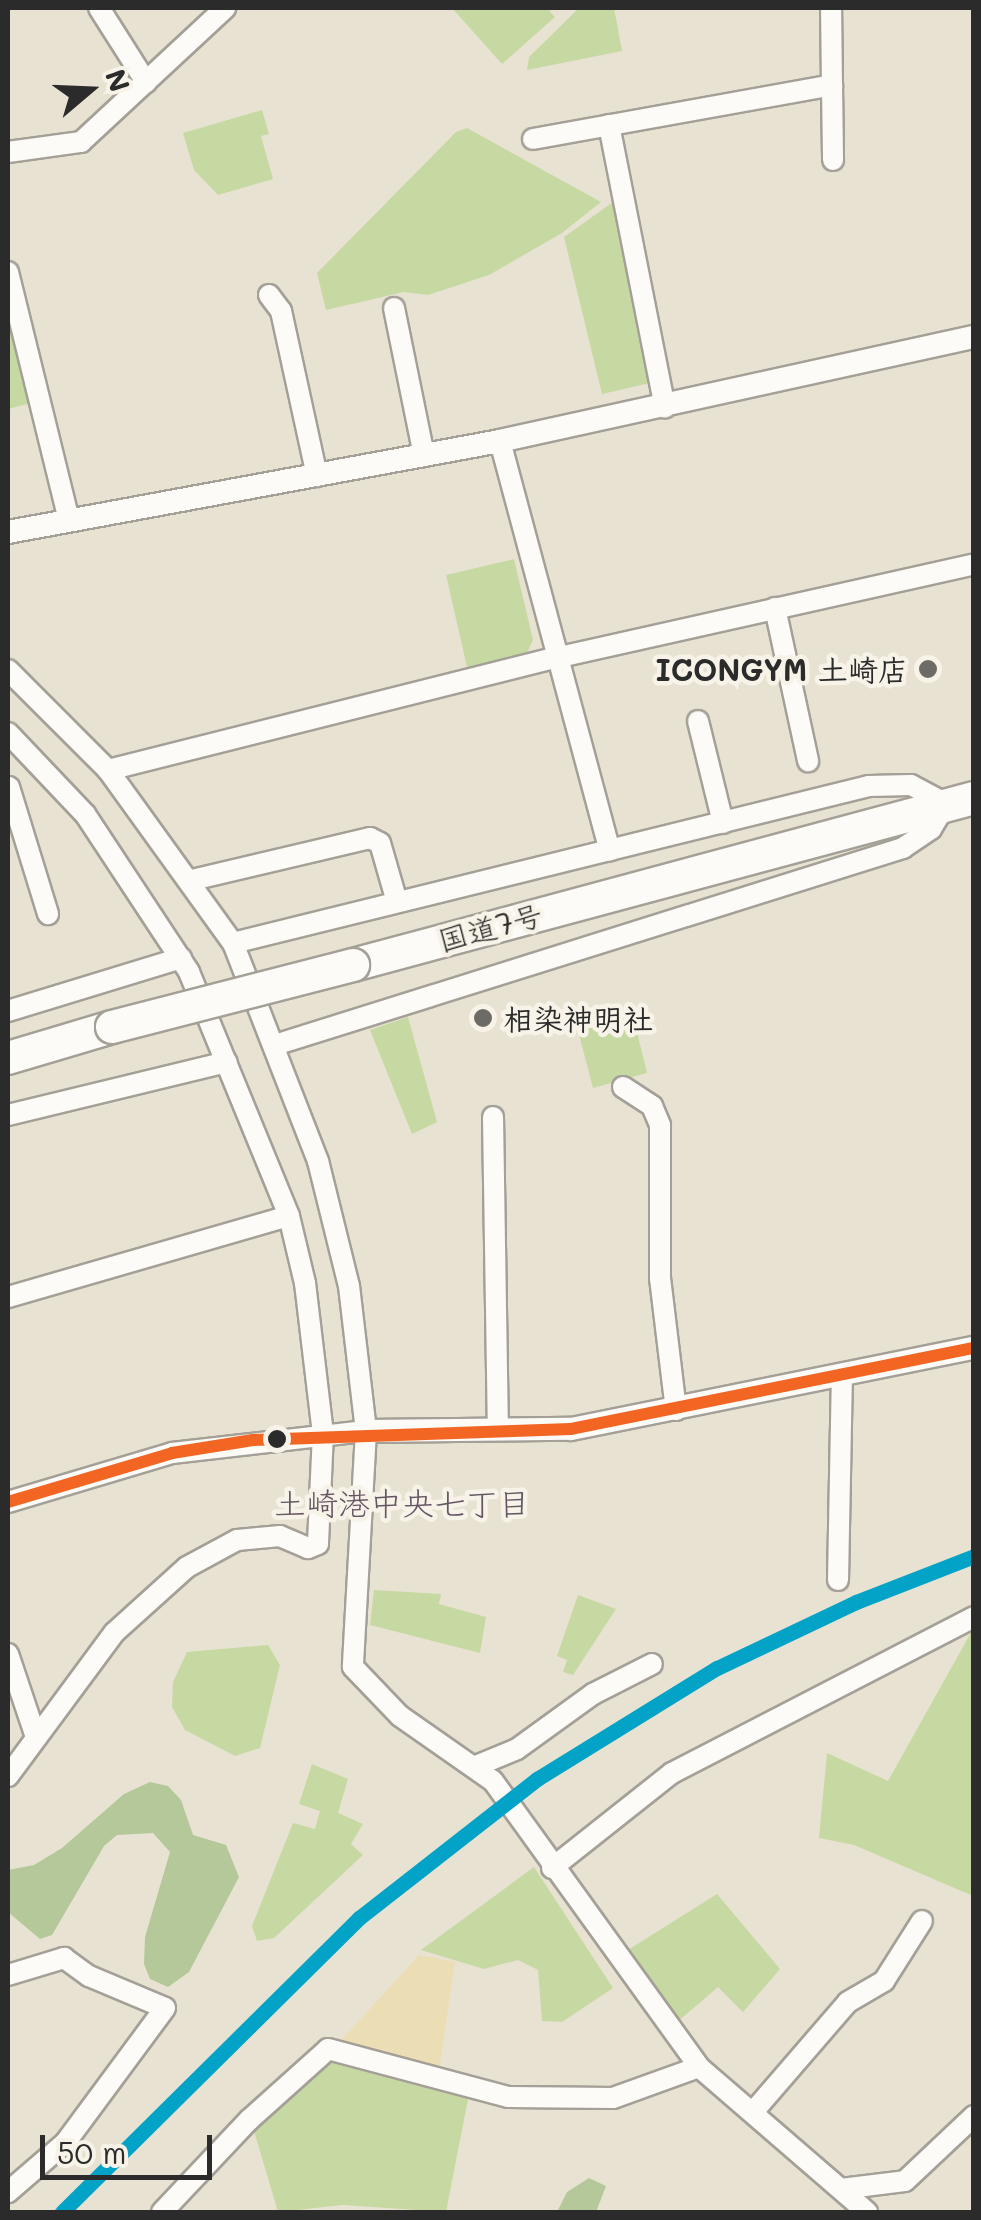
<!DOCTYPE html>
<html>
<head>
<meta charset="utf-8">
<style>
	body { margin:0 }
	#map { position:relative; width:981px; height:2220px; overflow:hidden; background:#e8e2d2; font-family:Mali,"Klee One",sans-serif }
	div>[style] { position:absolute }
	.green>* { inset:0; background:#c7d9a2 }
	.forest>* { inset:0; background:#b4c899 }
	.sand>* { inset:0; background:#ebdeb5 }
	.roads { filter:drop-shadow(2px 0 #a4a097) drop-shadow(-2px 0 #a4a097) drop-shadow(0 2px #a4a097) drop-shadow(0 -2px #a4a097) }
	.minor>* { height:20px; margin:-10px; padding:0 10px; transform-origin:10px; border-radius:10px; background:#fcfbf8 }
	.tertiary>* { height:22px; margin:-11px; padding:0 11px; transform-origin:11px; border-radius:11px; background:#fcfbf8 }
	.trunk>* { height:32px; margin:-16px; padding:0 16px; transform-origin:16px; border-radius:16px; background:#fcfbf8 }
	.bridges { filter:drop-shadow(2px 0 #a4a097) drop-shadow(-2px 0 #a4a097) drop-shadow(0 2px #a4a097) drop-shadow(0 -2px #a4a097) }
	.trunk-bridge>* { height:32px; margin:-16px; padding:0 16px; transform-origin:16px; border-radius:16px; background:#fcfbf8 }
	.bus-1>* { height:12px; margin:-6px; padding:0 6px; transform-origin:6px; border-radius:6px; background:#f26522 }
	.rail-1>* { height:15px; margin:-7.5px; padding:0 7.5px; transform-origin:7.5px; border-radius:7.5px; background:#02a3c6 }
	.dots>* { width:28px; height:28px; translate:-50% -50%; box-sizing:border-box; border:5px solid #f7f3e8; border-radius:50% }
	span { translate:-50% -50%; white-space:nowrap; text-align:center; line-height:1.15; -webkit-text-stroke:9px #f7f3e8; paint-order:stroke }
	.poi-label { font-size:30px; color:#2b2b2b; font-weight:700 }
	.right { translate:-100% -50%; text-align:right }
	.left { translate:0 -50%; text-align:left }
	.street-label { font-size:30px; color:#2b2b2b }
	.neighbourhood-label { font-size:32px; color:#655563 }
	.frame { position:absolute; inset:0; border:10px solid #2b2b2b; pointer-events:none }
	.north { position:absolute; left:40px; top:40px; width:100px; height:100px; -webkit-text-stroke:8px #f7f3e8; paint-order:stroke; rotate:71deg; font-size:28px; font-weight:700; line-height:40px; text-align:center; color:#2b2b2b }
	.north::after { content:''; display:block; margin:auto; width:35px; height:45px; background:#2b2b2b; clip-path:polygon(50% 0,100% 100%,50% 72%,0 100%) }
	.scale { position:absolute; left:40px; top:2135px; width:172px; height:45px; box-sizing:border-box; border:5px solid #2b2b2b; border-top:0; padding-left:12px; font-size:30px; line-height:35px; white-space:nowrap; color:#2b2b2b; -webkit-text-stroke:8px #f7f3e8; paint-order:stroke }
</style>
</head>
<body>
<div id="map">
	<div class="green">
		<i style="clip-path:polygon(452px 8px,547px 8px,555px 17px,502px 64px)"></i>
		<i style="clip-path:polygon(579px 8px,614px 8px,622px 51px,527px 70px,529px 57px)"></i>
		<i style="clip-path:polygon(262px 110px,269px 134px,261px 136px,273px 179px,218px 195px,194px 170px,183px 133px)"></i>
		<i style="clip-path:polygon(467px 128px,601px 202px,562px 233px,489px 275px,428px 295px,404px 292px,326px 310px,317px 273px,456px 132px)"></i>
		<i style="clip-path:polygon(613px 202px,650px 383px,602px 394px,564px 237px)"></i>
		<i style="clip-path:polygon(8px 318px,31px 403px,8px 409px)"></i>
		<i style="clip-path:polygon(514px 559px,533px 640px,527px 653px,467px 667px,446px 575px)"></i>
		<i style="clip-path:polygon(620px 1009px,633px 1016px,647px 1073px,593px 1088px,576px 1023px)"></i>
		<i style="clip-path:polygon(408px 1017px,437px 1122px,412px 1134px,370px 1030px)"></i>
		<i style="clip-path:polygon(374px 1590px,441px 1594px,439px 1604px,486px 1617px,480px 1653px,370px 1625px)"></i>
		<i style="clip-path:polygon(578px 1595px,616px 1609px,573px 1675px,563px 1672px,567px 1660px,557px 1656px)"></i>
		<i style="clip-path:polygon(973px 1629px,973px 1896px,854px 1845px,819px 1838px,827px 1753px,888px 1781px)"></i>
		<i style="clip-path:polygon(268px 1645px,280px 1665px,260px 1748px,235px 1756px,185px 1730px,172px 1707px,173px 1682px,187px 1652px)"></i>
		<i style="clip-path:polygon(312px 1764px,348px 1779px,338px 1813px,363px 1824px,351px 1844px,363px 1855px,274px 1938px,257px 1941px,252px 1926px,293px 1823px,315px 1829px,320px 1811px,299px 1804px)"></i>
		<i style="clip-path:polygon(534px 1867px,613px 1988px,562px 2022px,542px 2021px,538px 1970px,518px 1960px,484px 1969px,421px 1950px)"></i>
		<i style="clip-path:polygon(717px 1894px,780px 1969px,743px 2012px,718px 1987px,676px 2023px,623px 1953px)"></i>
		<i style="clip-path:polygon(328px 2062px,468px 2099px,446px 2212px,343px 2205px,278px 2212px,254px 2131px)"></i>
	</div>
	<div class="forest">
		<i style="clip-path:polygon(150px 1782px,168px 1786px,181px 1800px,193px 1835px,226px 1845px,239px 1877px,189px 1972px,168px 1987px,150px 1979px,144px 1964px,145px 1937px,170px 1852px,153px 1833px,117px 1835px,104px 1846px,52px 1935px,40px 1939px,8px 1912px,8px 1870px,34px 1865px,62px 1848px,124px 1794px)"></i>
		<i style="clip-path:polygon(589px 2178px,606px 2186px,596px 2212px,557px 2212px,567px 2192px)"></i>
	</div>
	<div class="sand">
		<i style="clip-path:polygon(419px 1955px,455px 1962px,439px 2071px,337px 2045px)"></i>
	</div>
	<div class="roads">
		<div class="minor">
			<i style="left:99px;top:8px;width:88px;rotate:57.6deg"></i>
			<i style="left:832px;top:85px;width:75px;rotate:89.2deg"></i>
			<i style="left:609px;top:125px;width:288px;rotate:78.8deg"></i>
			<i style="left:533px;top:139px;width:304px;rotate:-10.2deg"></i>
			<i style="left:832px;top:85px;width:77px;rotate:-90.7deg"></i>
			<i style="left:8px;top:152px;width:74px;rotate:-7.8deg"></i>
			<i style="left:81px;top:142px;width:197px;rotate:-42.9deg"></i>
			<i style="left:8px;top:272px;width:255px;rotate:76.2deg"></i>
			<i style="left:269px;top:295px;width:20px;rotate:53deg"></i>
			<i style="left:281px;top:311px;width:169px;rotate:77.7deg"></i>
			<i style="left:394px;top:308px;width:151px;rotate:78.5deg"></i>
			<i style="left:500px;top:441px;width:424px;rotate:75deg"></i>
			<i style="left:775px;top:608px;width:157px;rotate:77.8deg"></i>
			<i style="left:8px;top:670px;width:141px;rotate:45deg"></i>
			<i style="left:108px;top:770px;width:213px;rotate:54.2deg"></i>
			<i style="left:233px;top:943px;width:234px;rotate:68.7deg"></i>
			<i style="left:318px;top:1161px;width:129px;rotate:76.1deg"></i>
			<i style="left:349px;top:1286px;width:146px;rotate:83.3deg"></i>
			<i style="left:366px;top:1431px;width:236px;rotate:93.2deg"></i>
			<i style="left:353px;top:1667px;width:68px;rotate:46.2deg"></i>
			<i style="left:400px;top:1716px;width:113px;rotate:35deg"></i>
			<i style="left:493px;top:1781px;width:352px;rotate:54.2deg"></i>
			<i style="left:699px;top:2067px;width:222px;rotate:40.8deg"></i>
			<i style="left:698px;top:721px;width:105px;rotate:76.2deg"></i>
			<i style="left:8px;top:733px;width:112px;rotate:46.5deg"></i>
			<i style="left:85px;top:814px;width:189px;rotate:56.6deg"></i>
			<i style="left:189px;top:972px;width:264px;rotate:67.7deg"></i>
			<i style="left:289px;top:1216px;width:69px;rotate:76.6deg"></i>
			<i style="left:305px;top:1283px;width:151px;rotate:83.2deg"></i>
			<i style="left:323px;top:1433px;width:111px;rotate:92.6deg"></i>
			<i style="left:318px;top:1544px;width:11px;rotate:158deg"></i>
			<i style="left:308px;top:1548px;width:30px;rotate:-157deg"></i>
			<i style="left:280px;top:1536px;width:43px;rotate:174.7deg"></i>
			<i style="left:237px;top:1540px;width:57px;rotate:151.6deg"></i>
			<i style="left:187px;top:1567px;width:98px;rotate:137.9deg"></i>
			<i style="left:114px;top:1633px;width:178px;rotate:126.5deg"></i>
			<i style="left:108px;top:770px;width:461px;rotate:-14.1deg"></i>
			<i style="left:555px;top:658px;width:429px;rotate:-12.6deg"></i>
			<i style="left:9px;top:787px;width:133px;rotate:72.9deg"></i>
			<i style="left:192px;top:880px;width:183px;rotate:-13.3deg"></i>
			<i style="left:370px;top:838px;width:11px;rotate:27deg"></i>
			<i style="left:380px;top:843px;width:61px;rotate:73.9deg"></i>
			<i style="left:233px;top:943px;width:655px;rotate:-13.87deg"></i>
			<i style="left:869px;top:786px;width:42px;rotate:-1.4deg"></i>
			<i style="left:911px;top:785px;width:40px;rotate:28deg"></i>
			<i style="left:946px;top:804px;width:29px;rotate:121deg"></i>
			<i style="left:931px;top:829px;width:34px;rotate:146deg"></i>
			<i style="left:903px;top:848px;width:655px;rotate:162.59deg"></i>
			<i style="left:8px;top:1011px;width:181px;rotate:-17deg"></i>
			<i style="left:623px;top:1087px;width:35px;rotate:33deg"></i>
			<i style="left:652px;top:1106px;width:21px;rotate:67deg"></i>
			<i style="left:660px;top:1125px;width:153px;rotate:90deg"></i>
			<i style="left:660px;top:1278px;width:133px;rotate:83.1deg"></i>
			<i style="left:8px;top:1115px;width:225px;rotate:-13.6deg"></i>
			<i style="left:493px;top:1117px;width:313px;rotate:89.1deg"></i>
			<i style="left:8px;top:1297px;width:292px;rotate:-16.1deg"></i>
			<i style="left:8px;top:1502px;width:171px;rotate:-16.6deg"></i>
			<i style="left:172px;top:1453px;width:195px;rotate:-6.5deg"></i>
			<i style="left:838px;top:1580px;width:202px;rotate:-88.9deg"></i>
			<i style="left:8px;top:1654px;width:84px;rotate:71.4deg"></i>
			<i style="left:476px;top:1766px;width:44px;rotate:-22.5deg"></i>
			<i style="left:517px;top:1749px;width:94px;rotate:-35.9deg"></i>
			<i style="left:593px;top:1694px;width:66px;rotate:-27deg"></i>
			<i style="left:552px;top:1868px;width:153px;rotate:-38.4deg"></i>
			<i style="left:672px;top:1773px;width:340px;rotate:-27.3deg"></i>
			<i style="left:8px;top:1975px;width:59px;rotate:-16.9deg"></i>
			<i style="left:64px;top:1958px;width:31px;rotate:36deg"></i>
			<i style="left:89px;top:1976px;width:82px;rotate:22.8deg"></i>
			<i style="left:165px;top:2008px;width:167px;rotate:126.5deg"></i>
			<i style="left:66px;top:2142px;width:77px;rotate:139.2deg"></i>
			<i style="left:753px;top:2112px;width:145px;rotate:-49.2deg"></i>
			<i style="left:848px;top:2002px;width:42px;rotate:-30.3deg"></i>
			<i style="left:884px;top:1981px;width:71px;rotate:-57.7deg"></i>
			<i style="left:841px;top:2189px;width:64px;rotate:-7.1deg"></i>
			<i style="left:905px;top:2181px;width:95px;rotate:-43.3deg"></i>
			<i style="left:162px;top:2212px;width:127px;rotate:-46.6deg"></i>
			<i style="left:249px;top:2120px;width:106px;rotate:-41.9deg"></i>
			<i style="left:328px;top:2049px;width:186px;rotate:14.9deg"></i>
			<i style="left:508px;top:2097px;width:105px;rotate:0.5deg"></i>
			<i style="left:613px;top:2098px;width:91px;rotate:-19.8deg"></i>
		</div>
		<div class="tertiary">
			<i style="left:8px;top:532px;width:500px;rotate:-10.48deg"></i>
			<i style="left:500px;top:441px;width:485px;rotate:-12.4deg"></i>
			<i style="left:366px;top:1431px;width:205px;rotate:-0.6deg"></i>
			<i style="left:571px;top:1429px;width:411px;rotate:-11.4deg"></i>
		</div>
		<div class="trunk">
			<i style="left:353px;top:965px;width:643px;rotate:-15.05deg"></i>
			<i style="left:8px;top:1058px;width:109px;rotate:-16.6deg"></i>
		</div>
	</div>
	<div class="bridges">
		<div class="trunk-bridge">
			<i style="left:112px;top:1027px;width:249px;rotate:-14.4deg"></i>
		</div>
	</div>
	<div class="bus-1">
		<i style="left:8px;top:1502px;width:171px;rotate:-16.6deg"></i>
		<i style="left:172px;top:1453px;width:82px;rotate:-9.1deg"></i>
		<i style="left:253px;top:1440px;width:318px;rotate:-2deg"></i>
		<i style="left:571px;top:1429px;width:411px;rotate:-11.4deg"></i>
	</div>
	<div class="rail-1">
		<i style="left:62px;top:2212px;width:418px;rotate:-44.7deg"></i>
		<i style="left:359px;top:1918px;width:226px;rotate:-38deg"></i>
		<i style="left:537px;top:1779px;width:211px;rotate:-31.7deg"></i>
		<i style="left:717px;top:1668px;width:154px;rotate:-25.4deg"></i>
		<i style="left:856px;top:1602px;width:127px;rotate:-21.3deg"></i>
	</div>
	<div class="dots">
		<i style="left:928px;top:669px;background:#6d6b65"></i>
		<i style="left:483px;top:1018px;background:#6d6b65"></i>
		<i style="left:277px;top:1439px;background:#2b2b2b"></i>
	</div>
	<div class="poi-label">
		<span class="right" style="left:908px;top:669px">ICONGYM 土崎店</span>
		<span class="left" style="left:503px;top:1018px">相染神明社</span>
	</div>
	<div class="street-label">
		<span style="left:490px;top:927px;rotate:-15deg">国道7号</span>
	</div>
	<div class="neighbourhood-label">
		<span style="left:402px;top:1502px">土崎港中央七丁目</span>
	</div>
	<div class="frame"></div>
	<div class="north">N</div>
	<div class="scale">50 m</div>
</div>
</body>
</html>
